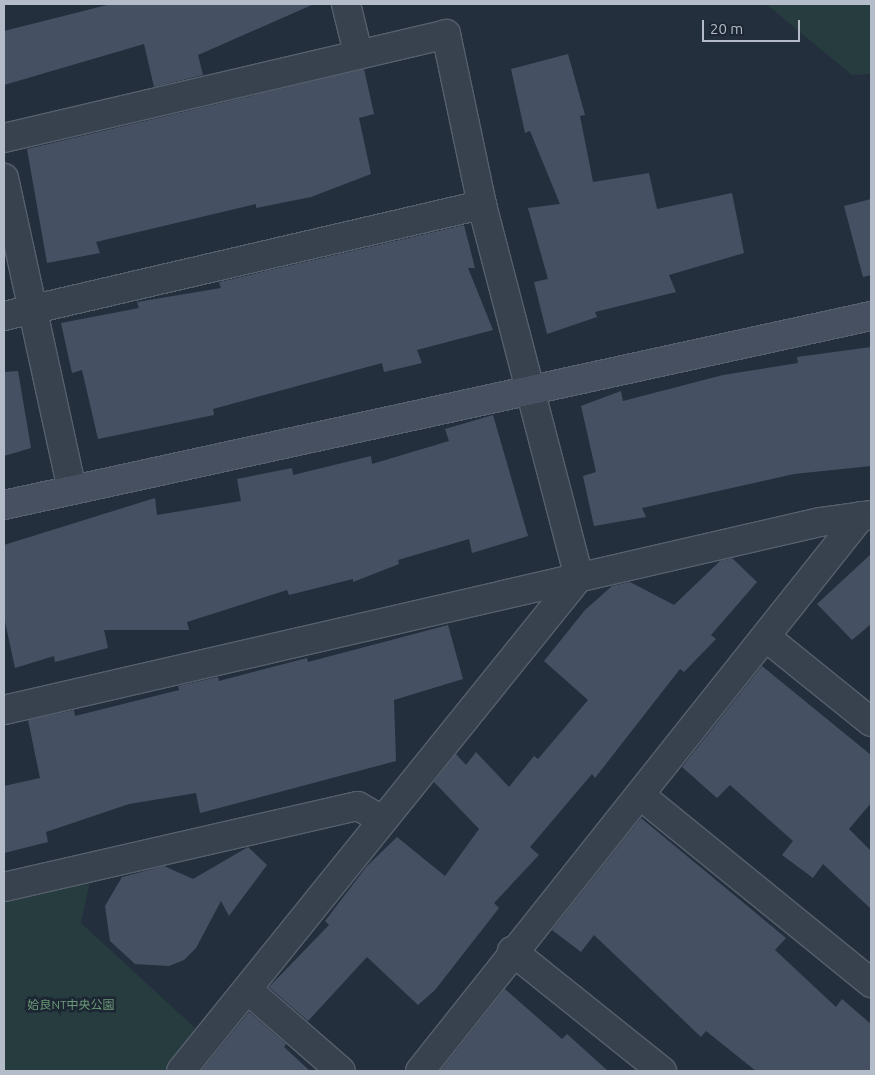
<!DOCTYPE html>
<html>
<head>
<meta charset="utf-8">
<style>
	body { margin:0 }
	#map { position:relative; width:875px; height:1075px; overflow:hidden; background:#242f3e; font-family:Ubuntu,"Noto Sans JP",sans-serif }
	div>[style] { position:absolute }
	.green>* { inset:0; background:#263c3f }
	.building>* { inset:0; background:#455162 }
	.roads { filter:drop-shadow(1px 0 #565f6c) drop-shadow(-1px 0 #565f6c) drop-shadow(0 1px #565f6c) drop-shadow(0 -1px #565f6c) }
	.street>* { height:28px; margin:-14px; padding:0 14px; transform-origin:14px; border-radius:14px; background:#38414e }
	.secondary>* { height:28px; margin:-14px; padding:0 14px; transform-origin:14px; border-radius:14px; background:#465061 }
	span { translate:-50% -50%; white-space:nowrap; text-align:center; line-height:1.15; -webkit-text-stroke:5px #1d2633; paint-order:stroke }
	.park-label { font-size:12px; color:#6b9a76 }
	.frame { position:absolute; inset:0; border:5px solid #b4bcc9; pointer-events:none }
	.scale { position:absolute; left:702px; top:20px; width:98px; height:22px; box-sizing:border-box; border:2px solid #b4bcc9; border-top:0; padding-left:6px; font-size:15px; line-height:18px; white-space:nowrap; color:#b4bcc9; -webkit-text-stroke:4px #1d2633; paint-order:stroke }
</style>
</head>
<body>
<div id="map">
	<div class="green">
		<i style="clip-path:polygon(766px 4px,871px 4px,871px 74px,852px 75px)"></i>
		<i style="clip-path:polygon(93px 866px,81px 923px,207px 1039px,181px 1071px,4px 1071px,4px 887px)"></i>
	</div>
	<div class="building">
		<i style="clip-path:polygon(111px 4px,314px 4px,198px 55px,203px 75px,154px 87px,144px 44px,4px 85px,4px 31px)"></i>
		<i style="clip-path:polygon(568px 54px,585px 115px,580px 116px,593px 182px,649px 173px,657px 209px,732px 193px,744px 253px,669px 275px,676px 292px,595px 312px,597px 317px,547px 334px,534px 282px,548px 279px,528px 208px,560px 204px,530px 131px,525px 133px,511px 69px)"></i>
		<i style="clip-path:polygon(364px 69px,374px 114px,359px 118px,371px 174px,311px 197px,256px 208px,256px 204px,96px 242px,100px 253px,47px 263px,27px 149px)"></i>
		<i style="clip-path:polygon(871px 199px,871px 275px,863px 277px,844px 206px)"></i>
		<i style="clip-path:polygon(464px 225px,475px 268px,468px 268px,493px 330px,417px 350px,422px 363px,384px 372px,382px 363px,213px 409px,214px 415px,98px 439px,82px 370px,72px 373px,61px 323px,139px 308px,137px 302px,221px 288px,219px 282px)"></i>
		<i style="clip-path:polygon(871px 347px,871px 466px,794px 474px,642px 508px,646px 517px,594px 526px,583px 476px,596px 472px,581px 406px,621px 391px,623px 401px,723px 375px,798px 363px,797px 357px)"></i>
		<i style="clip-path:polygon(18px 371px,31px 448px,4px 456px,4px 372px)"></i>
		<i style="clip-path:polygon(493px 415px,528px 536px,472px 553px,469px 539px,398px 560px,399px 564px,353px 582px,353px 579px,289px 595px,287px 590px,187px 622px,189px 630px,104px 630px,108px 648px,55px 662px,54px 656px,15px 668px,4px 617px,4px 545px,155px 498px,157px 515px,241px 501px,237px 479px,292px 468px,293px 475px,371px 456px,372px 464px,449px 441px,445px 429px)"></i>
		<i style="clip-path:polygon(871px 554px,871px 624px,852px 640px,817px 604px)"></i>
		<i style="clip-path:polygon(732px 558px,757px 582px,711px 635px,716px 639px,684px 672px,680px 669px,595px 778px,592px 774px,530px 847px,539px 855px,494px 903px,499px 908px,435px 990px,418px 1005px,367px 957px,308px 1021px,269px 987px,329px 925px,325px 921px,367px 866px,397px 837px,445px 876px,479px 829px,434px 782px,456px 754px,466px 765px,476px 752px,509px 787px,534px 756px,538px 759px,588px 700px,544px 661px,585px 610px,612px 586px,630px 582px,674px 605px,720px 561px)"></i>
		<i style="clip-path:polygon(448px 625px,463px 679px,394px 700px,396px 761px,200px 813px,196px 793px,129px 804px,46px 832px,48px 842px,4px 853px,4px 786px,40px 778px,28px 720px,74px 710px,75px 716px,179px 690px,178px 686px,218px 677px,219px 681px,307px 658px,308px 662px)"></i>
		<i style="clip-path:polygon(762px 666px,871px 755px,871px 803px,849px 829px,871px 851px,871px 909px,823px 864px,813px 878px,782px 855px,793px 841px,730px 785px,717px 798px,682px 767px)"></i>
		<i style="clip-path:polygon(641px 818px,786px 938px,775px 950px,836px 1007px,842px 999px,871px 1024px,871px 1071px,756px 1071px,706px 1031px,701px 1037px,594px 935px,581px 952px,552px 930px)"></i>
		<i style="clip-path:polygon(248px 847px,267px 865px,229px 916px,221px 901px,196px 948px,184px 960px,169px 966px,135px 964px,110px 941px,105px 906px,122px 877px,164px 866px,193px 879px)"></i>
		<i style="clip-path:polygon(505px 989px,562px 1039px,567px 1034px,608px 1071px,440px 1071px)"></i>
		<i style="clip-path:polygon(249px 1012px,286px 1044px,284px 1047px,310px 1071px,201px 1071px)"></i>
	</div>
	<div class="roads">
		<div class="street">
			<i style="left:346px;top:4px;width:50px;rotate:76.2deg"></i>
			<i style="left:4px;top:138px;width:454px;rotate:-13.2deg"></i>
			<i style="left:446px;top:34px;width:175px;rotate:78.1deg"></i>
			<i style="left:482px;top:205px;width:384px;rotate:75.4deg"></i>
			<i style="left:4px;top:178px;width:318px;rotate:77.7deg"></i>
			<i style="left:4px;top:316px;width:491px;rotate:-13.1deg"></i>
			<i style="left:767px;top:638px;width:134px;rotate:38.9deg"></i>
			<i style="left:4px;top:710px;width:837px;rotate:-12.97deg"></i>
			<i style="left:820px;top:522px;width:51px;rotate:-7.8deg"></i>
			<i style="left:640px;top:795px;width:298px;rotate:39.1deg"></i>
			<i style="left:4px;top:887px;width:363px;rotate:-12.9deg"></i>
			<i style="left:358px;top:806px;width:28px;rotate:30deg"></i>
			<i style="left:512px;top:951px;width:192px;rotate:38.7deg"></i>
			<i style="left:248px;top:990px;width:123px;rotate:41.1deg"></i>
			<i style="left:181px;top:1071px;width:634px;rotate:-51.14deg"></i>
			<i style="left:420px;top:1071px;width:709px;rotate:-51.53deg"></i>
		</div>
		<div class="secondary">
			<i style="left:4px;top:505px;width:887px;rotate:-12.3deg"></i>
		</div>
	</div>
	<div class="park-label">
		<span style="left:71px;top:1005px">姶良NT中央公園</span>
	</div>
	<div class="frame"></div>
	<div class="scale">20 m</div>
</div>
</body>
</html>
